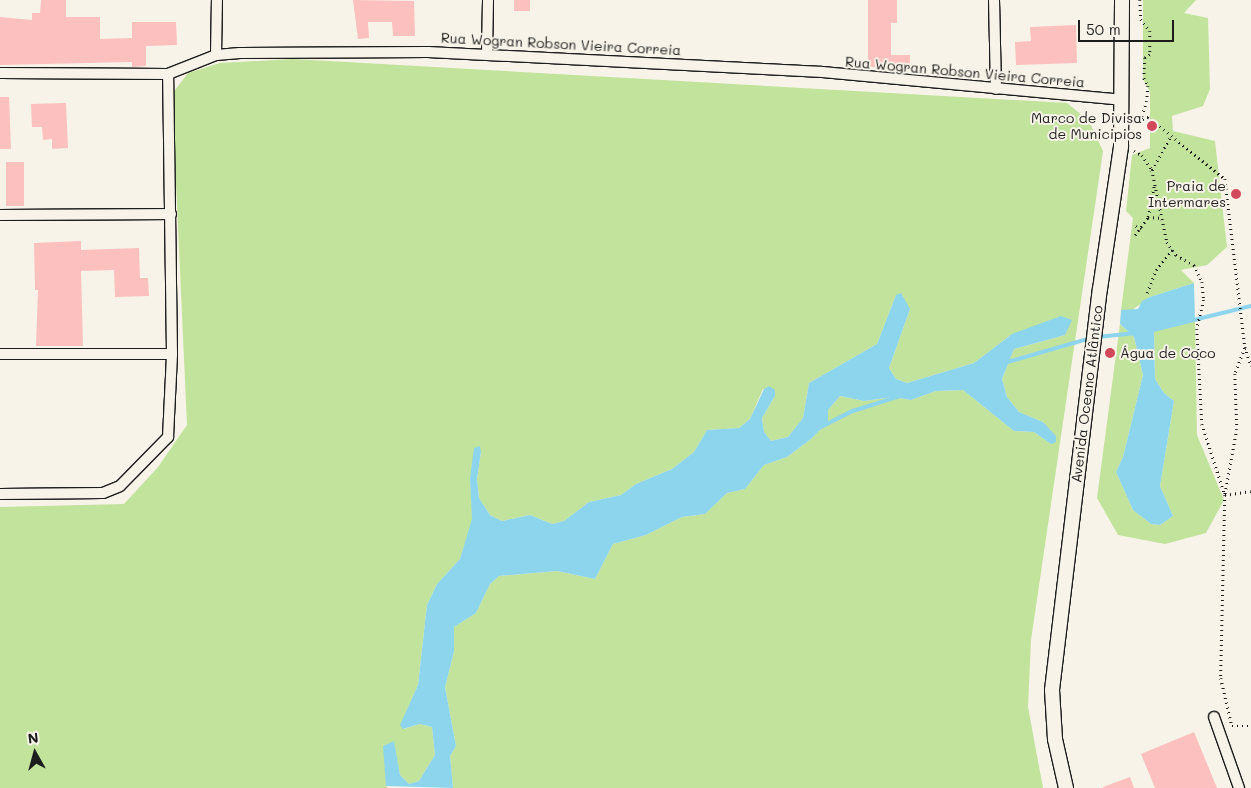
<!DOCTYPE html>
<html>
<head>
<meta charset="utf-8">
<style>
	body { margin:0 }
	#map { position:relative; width:1251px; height:788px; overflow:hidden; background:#f7f3e8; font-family:Mali,sans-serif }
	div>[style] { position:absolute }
	.green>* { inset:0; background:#c2e39c }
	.water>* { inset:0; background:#8cd5ed }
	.stream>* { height:4px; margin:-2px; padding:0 2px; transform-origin:2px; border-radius:2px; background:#8cd5ed }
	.building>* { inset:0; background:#fcc0be; transform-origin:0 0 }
	.path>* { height:2.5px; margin-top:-1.25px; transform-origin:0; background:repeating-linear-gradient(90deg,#1c1c1c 0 1px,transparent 0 5px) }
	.roads { filter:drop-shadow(1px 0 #1c1c1c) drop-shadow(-1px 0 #1c1c1c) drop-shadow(0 1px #1c1c1c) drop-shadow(0 -1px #1c1c1c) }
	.minor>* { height:10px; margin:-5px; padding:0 5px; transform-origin:5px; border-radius:5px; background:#f7f3e8 }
	.secondary>* { height:14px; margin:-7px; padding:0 7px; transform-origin:7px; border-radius:7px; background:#f7f3e8 }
	.dots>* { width:14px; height:14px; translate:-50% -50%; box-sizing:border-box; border:2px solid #f7f3e8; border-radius:50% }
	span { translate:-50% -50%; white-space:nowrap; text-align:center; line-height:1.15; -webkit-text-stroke:4px #f7f3e8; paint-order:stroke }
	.street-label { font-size:14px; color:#1c1c1c }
	.poi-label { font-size:14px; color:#1c1c1c }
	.right { translate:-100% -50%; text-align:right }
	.left { translate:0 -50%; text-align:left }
	.north { position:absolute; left:10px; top:728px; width:50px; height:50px; -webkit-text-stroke:4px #f7f3e8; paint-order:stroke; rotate:353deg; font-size:14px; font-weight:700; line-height:20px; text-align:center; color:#1c1c1c }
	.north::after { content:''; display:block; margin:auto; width:18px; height:22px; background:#1c1c1c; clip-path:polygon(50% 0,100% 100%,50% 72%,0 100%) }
	.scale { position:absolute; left:1078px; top:20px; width:96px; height:22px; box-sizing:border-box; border:2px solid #1c1c1c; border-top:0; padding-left:6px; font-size:15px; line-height:18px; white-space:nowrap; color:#1c1c1c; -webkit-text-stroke:4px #f7f3e8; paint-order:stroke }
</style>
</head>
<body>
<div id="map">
	<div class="green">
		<i style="clip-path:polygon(1143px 0,1196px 0,1184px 13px,1208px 18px,1210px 89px,1203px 106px,1172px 116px,1173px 131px,1215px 141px,1227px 247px,1207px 265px,1181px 270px,1194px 283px,1150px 297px,1131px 311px,1121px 310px,1133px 218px,1126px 211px,1132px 155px,1150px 148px,1150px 92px,1143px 79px)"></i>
		<i style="clip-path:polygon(293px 59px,1067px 103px,1089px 121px,1103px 151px,1031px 640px,1028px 707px,1043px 788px,453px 788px,450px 756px,456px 746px,445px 687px,454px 652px,454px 627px,476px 613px,490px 584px,499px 576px,557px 571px,595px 579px,613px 544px,646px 535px,682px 517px,705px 514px,727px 493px,745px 489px,764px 465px,787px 457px,811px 439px,828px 422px,828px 410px,840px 396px,864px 401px,893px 397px,911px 400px,936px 391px,963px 390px,1014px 431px,1034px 432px,1051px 444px,1043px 422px,1019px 412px,1007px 397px,1002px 379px,1014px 349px,1065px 335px,1012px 334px,974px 363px,907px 383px,896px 379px,889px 368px,910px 309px,896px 295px,877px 344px,809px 383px,803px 418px,788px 437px,771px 441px,764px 432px,762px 418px,775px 396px,763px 389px,750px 419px,739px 428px,707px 430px,694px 452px,672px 469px,636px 484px,621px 495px,589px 502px,564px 521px,552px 524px,530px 515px,502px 521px,490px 515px,479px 498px,477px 479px,481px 452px,470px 478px,473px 519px,460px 559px,437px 584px,427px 605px,418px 685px,401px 725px,404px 729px,420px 724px,432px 727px,435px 755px,419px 781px,409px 784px,400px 775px,393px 741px,386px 786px,388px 788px,0 788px,0 507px,124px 504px,158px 467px,187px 425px,172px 94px,188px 73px,220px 63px)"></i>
		<i style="clip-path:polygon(1195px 321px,1197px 435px,1224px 500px,1206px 533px,1165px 544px,1118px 535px,1097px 498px,1120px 324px,1134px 337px,1143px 375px,1123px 457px,1116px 472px,1133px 510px,1151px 524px,1160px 525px,1173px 516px,1160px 486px,1174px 401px,1164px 393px,1155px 379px,1154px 331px,1174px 323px)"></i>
	</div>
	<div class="water">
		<i style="clip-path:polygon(1194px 283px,1195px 321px,1174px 323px,1154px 332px,1155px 379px,1164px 393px,1174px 401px,1160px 486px,1173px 516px,1160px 525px,1151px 524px,1133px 510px,1116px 472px,1123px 457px,1143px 375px,1134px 337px,1120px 324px,1121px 310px,1138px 309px,1142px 301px,1150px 297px)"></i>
		<i style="clip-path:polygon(901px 293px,910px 309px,889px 368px,896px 379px,907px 383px,974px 363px,1012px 334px,1061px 316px,1072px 320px,1065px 335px,1014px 349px,1002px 379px,1007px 397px,1019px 412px,1043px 422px,1056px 436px,1056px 442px,1051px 444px,1034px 432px,1014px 431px,963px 390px,936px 391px,911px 400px,893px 397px,864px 401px,840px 396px,828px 410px,828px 422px,811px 439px,787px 457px,764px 465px,745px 489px,727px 493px,705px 514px,682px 517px,646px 535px,613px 544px,595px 579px,557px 571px,499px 576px,490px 584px,476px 613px,454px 627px,454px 652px,445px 687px,456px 746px,450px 756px,453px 788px,386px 786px,383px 746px,394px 741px,400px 775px,409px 784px,419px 781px,435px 755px,432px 727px,420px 724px,403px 729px,400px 725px,418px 685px,427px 605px,437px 584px,460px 559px,472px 519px,470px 478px,474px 448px,480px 446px,481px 452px,477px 479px,479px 498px,490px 515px,502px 521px,530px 515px,552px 524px,564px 521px,589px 502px,621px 495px,636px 484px,672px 469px,694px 452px,707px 430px,739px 428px,750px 419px,764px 389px,769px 386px,775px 390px,775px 396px,762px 418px,764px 432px,771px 441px,788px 437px,803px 418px,809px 383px,877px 344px,896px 295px)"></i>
	</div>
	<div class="stream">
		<i style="left:1153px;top:330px;width:101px;rotate:-13.8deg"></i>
		<i style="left:1098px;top:337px;width:38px;rotate:-6deg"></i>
		<i style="left:1004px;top:363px;width:91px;rotate:-16deg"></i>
		<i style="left:821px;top:427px;width:36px;rotate:-27deg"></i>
		<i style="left:853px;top:411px;width:49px;rotate:-17.7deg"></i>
	</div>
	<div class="building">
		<i style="clip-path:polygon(41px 0,66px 0,66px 17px,100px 17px,100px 39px,132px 38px,132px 22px,176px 22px,177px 45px,146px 46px,146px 66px,132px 67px,132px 62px,0 65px,0 17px,32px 20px,32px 13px,40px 13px)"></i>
		<i style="clip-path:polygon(353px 0,414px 1px,415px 36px,393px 36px,392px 22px,368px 22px,369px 38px,358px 39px)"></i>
		<i style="left:514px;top:0;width:16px;height:11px"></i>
		<i style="clip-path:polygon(868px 0,897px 0,897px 23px,891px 23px,891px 55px,910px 55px,910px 67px,868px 67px)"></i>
		<i style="clip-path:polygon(1076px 25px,1077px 63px,1016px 65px,1015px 42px,1031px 41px,1030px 27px)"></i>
		<i style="clip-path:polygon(0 97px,9px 97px,11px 149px,0 149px)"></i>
		<i style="clip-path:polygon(66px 103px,68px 148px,52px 149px,52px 139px,43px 140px,42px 127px,32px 127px,31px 104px)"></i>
		<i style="left:6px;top:162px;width:18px;height:44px"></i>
		<i style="clip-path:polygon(81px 241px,81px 250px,139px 248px,140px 278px,148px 278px,149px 296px,115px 297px,114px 270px,81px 271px,83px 346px,36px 346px,38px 290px,35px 290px,34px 243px)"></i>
		<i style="clip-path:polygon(1194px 732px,1217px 788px,1155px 788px,1141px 754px)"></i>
		<i style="clip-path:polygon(1130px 777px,1134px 788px,1103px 788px,1103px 787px)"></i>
	</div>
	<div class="path">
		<i style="left:1140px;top:0;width:19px;rotate:87deg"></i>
		<i style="left:1141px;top:19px;width:15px;rotate:53deg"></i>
		<i style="left:1150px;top:31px;width:24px;rotate:90deg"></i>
		<i style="left:1150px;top:55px;width:6px;rotate:149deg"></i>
		<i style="left:1145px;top:58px;width:20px;rotate:93deg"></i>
		<i style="left:1144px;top:78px;width:9px;rotate:63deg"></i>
		<i style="left:1148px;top:86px;width:15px;rotate:94deg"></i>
		<i style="left:1147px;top:101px;width:19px;rotate:108deg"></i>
		<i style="left:1133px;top:122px;width:16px;rotate:-18deg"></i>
		<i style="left:1148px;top:117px;width:99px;rotate:38.8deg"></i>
		<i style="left:1225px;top:179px;width:169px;rotate:83.2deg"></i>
		<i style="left:1245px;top:347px;width:20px;rotate:72deg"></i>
		<i style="left:1134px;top:151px;width:9px;rotate:27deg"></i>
		<i style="left:1142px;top:155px;width:18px;rotate:56deg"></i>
		<i style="left:1152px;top:170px;width:74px;rotate:78.2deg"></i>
		<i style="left:1167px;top:242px;width:16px;rotate:55deg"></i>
		<i style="left:1176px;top:255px;width:21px;rotate:29deg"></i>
		<i style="left:1194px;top:265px;width:19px;rotate:65deg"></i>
		<i style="left:1202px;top:282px;width:18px;rotate:84deg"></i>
		<i style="left:1204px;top:300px;width:30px;rotate:104deg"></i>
		<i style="left:1197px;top:329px;width:95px;rotate:87deg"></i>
		<i style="left:1202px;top:424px;width:75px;rotate:72.1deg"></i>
		<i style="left:1225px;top:495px;width:183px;rotate:91.3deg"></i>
		<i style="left:1221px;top:678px;width:49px;rotate:77.1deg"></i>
		<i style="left:1152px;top:170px;width:38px;rotate:-61deg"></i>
		<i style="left:1148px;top:217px;width:33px;rotate:-79deg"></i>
		<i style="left:1136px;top:226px;width:6px;rotate:31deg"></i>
		<i style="left:1135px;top:235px;width:22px;rotate:-54deg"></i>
		<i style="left:1148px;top:217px;width:15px;rotate:4deg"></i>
		<i style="left:1147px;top:293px;width:25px;rotate:-69deg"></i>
		<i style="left:1156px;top:270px;width:26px;rotate:-51deg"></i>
		<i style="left:1245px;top:348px;width:28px;rotate:111deg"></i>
		<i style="left:1235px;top:374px;width:55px;rotate:87.9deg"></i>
		<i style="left:1237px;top:429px;width:67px;rotate:100.3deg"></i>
		<i style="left:1225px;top:495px;width:26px;rotate:-9deg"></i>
		<i style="left:1232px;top:726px;width:19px"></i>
	</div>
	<div class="roads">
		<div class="minor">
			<i style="left:994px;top:0;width:89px;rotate:88.7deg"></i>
			<i style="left:487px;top:53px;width:53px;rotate:-88.9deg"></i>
			<i style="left:216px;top:55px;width:55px;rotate:-89deg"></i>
			<i style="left:0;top:73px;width:168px;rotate:0.3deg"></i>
			<i style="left:168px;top:74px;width:52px;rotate:-21.6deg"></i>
			<i style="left:216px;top:55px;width:24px;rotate:-5deg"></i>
			<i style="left:240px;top:53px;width:188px;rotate:-0.3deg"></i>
			<i style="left:428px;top:52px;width:395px;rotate:2.9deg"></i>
			<i style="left:822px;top:72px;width:301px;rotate:5.3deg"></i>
			<i style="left:0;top:215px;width:171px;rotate:-0.3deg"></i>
			<i style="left:0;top:354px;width:172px"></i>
			<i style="left:0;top:494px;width:103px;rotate:-0.6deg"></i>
			<i style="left:103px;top:493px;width:18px;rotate:-22deg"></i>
			<i style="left:120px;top:486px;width:69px;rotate:-45.6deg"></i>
			<i style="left:168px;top:437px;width:83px;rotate:-87.2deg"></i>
			<i style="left:172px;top:354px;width:280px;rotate:-90.8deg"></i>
			<i style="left:1214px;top:717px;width:75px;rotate:70.6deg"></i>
		</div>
		<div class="secondary">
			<i style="left:1066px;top:788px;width:50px;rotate:-102.7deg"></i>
			<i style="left:1055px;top:739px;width:49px;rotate:-93.5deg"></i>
			<i style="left:1052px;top:690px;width:404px;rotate:-83.2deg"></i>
			<i style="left:1100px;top:289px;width:145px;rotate:-81.6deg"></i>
			<i style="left:1121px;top:146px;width:146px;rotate:-89.6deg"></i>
		</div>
	</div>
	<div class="dots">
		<i style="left:1152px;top:126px;background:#d1495b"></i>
		<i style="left:1236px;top:194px;background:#d1495b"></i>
		<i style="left:1110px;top:353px;background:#d1495b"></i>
	</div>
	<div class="street-label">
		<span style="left:561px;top:44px;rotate:3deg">Rua Wogran Robson Vieira Correia</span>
		<span style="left:965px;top:72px;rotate:5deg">Rua Wogran Robson Vieira Correia</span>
		<span style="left:1087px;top:394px;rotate:-83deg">Avenida Oceano Atlântico</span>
	</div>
	<div class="poi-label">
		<span class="right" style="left:1142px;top:126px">Marco de Divisa<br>de Municipios</span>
		<span class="right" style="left:1226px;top:194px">Praia de<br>Intermares</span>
		<span class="left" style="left:1120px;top:353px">Água de Coco</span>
	</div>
	<div class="north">N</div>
	<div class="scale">50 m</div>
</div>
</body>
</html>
